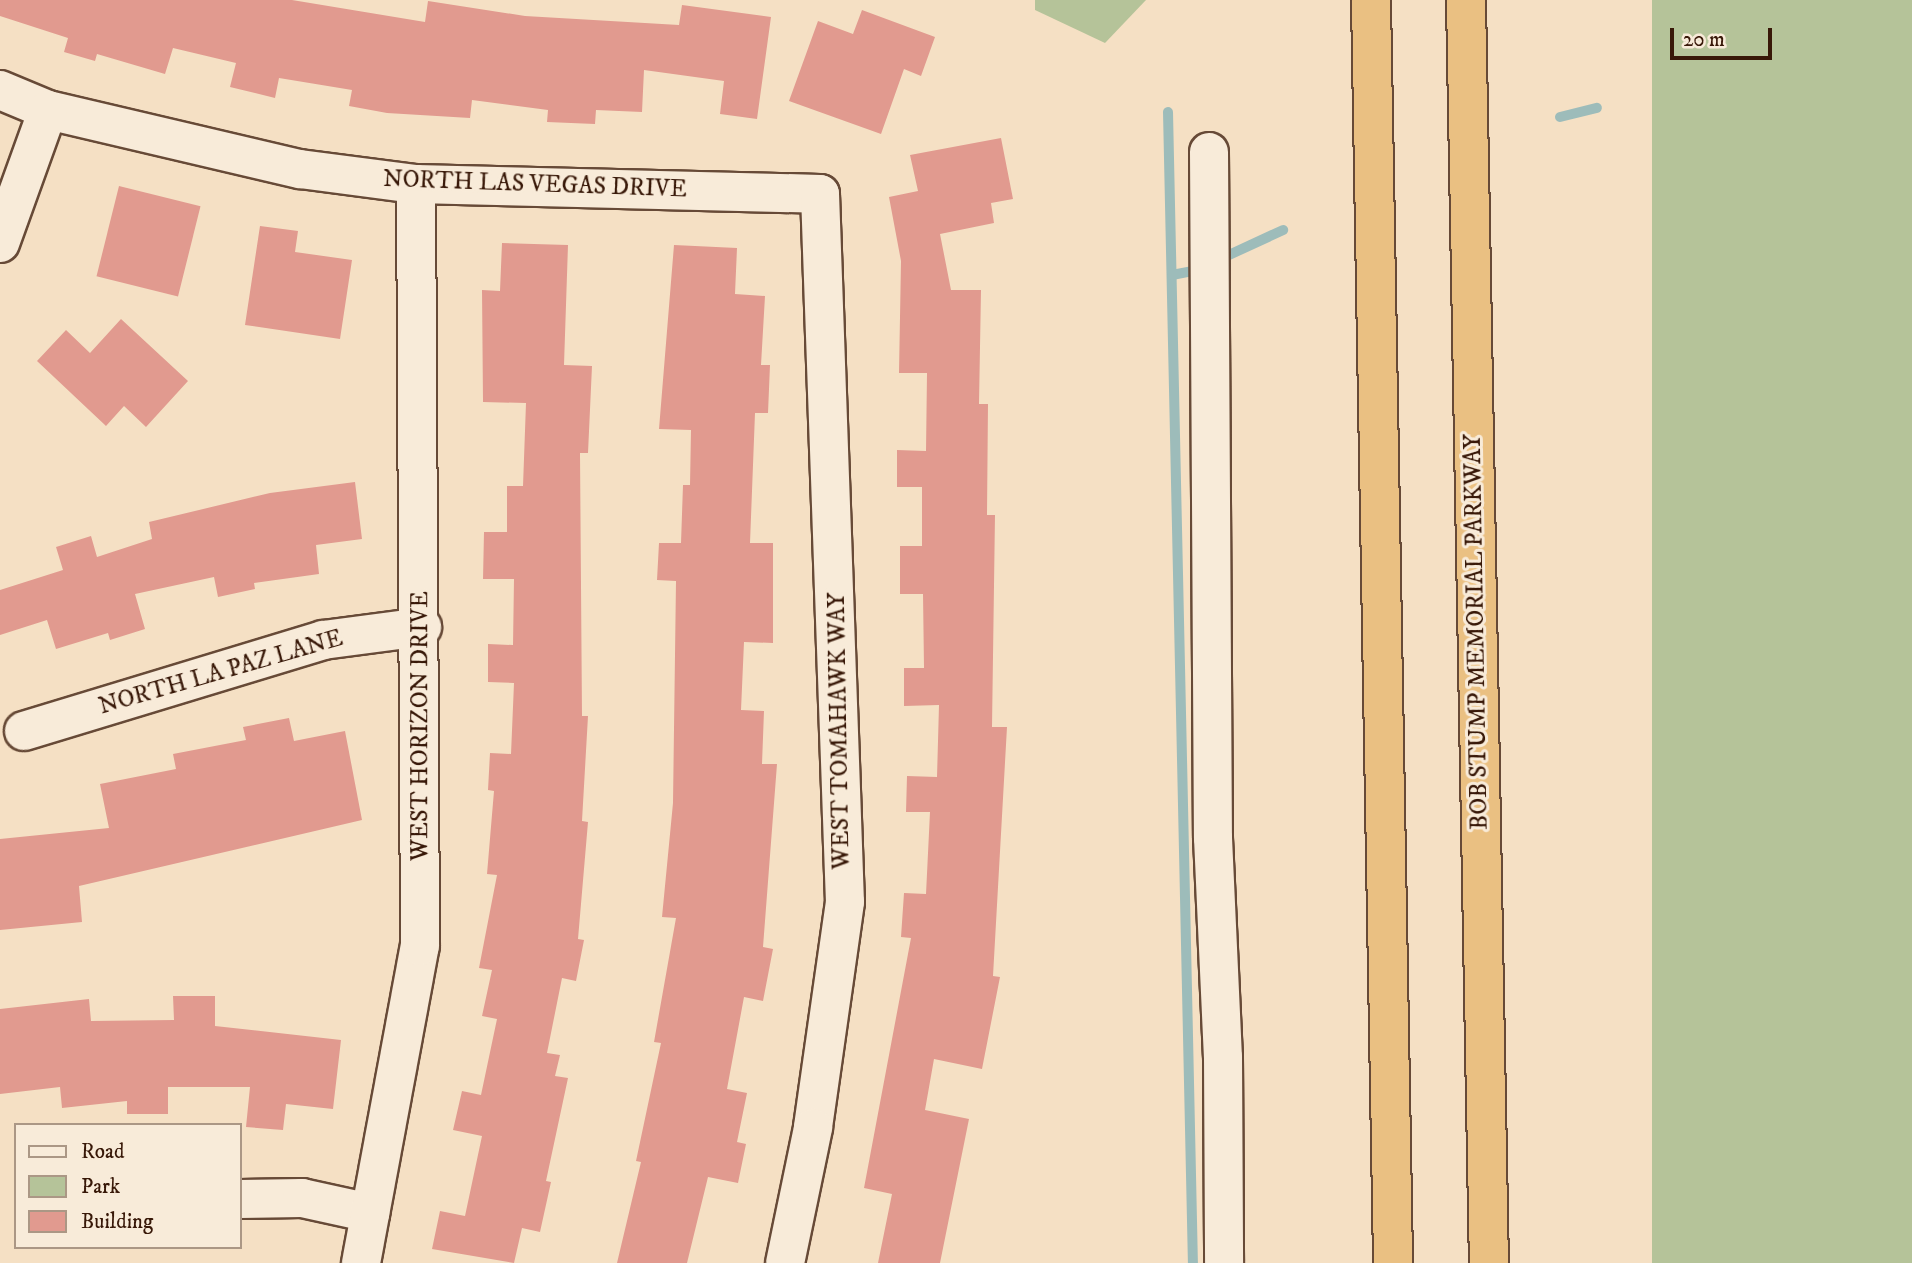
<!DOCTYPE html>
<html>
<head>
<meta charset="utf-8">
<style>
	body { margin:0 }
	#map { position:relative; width:1912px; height:1263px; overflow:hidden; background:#f5e0c4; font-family:"IM FELL DW Pica",serif }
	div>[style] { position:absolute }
	.green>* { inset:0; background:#b5c399; transform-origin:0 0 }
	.stream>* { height:10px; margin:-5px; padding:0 5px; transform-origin:5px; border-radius:5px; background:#9dbcba }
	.building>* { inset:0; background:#e19a8f; transform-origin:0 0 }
	.roads { filter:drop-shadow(2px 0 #674a37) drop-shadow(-2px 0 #674a37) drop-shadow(0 2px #674a37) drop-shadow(0 -2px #674a37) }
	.minor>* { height:38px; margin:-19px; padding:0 19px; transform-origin:19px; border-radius:19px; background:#f8ebd9 }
	.highway>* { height:38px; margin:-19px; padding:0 19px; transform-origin:19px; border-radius:19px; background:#eac082 }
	span { translate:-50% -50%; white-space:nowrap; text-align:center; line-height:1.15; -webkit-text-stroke:6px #f8ebd9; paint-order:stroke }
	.street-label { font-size:24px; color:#381808 }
	.legend { position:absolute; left:14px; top:1123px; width:228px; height:126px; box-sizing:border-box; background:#f8ebd9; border:2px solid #ab9785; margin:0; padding:9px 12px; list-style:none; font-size:21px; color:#381808 }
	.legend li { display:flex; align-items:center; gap:14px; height:35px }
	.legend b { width:35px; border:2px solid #ab9785 }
	.scale { position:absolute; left:1670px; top:28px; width:102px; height:32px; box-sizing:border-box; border:4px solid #381808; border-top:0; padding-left:9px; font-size:21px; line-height:24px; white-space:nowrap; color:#381808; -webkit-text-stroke:5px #f8ebd9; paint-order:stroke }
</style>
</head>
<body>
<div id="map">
	<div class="green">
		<i style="clip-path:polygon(1035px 0,1146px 0,1105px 43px,1035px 10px)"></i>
		<i style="left:1652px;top:0;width:260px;height:1263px"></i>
	</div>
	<div class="stream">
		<i style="left:1168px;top:112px;width:1151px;rotate:88.76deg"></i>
		<i style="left:1560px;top:117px;width:38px;rotate:-14deg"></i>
		<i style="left:1216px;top:261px;width:74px;rotate:-24.8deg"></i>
		<i style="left:1172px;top:275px;width:31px;rotate:-11deg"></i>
	</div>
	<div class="building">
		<i style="clip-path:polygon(0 0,292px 0,425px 22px,428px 1px,525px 16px,679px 25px,682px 5px,771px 17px,757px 119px,720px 114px,724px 81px,644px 70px,642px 112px,596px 110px,595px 124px,547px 122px,548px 110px,472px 100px,470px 118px,387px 113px,349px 106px,352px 90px,279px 78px,275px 98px,230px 87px,236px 63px,173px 48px,165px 74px,97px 54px,95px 61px,64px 52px,68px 38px,0 16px)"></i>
		<i style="clip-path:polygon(862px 10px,935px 37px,921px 76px,904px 69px,881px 134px,789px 101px,818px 21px,853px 34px)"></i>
		<i style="clip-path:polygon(1001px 138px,1013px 199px,991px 203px,994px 223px,940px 234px,951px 290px,981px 290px,979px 404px,988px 404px,987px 515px,995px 515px,992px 727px,1007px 727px,993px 976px,1000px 977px,982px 1069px,934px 1059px,925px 1110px,969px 1119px,940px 1263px,878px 1263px,892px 1194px,864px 1188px,911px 938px,901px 937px,904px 893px,926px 894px,930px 812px,906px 812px,907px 776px,937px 777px,939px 705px,904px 706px,904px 668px,924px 668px,923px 594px,900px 594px,900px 546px,922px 546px,922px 487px,897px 487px,897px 450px,926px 451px,927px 373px,899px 373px,901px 261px,889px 197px,918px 191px,910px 155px)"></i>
		<i style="left:119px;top:186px;width:84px;height:93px;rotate:14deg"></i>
		<i style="clip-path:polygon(260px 226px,298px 231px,295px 252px,352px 260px,340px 339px,245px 325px)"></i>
		<i style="clip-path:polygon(502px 243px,568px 245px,564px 365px,592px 366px,588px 453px,580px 453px,582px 716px,588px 716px,582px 821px,588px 822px,578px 939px,584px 940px,576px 981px,562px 978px,547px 1053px,560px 1055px,555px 1076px,568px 1078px,546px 1181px,551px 1182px,540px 1232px,522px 1228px,514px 1263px,432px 1249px,440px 1211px,465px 1216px,482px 1136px,453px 1130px,462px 1091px,481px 1095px,497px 1019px,482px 1016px,492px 970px,479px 968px,497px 875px,487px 874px,494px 791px,488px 790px,490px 753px,511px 754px,514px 683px,488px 682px,488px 644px,513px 645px,514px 579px,483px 579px,484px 532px,507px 532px,507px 486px,523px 486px,526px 403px,483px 402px,482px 290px,500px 291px)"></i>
		<i style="clip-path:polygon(674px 245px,737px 248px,735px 294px,765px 296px,761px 365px,770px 365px,768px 413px,755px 413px,750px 543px,773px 543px,773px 643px,744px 642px,741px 710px,764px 711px,762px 764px,777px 764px,763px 947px,773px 949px,763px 1001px,744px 997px,727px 1089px,747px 1093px,737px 1142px,746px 1144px,738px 1183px,708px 1177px,687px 1263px,617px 1263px,641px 1162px,636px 1161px,661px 1043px,654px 1042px,676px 918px,662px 917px,673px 803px,676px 581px,657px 580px,659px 543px,681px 543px,683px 485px,690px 485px,691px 430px,659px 429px)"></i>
		<i style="clip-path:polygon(121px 319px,188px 381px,146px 427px,124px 406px,106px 426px,37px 361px,66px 330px,90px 353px)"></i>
		<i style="clip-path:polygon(355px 482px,362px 539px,316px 545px,319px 574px,254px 583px,255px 589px,218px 597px,214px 577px,135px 594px,145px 629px,110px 640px,108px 633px,56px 649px,47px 620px,0 635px,0 590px,63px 570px,56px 547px,91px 536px,97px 557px,152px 539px,149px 522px,270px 493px)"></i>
		<i style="clip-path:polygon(289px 718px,294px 741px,345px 731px,362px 820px,79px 886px,82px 922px,0 930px,0 839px,109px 828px,100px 784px,176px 769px,173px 754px,246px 740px,243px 727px)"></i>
		<i style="clip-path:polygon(173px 996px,215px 996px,215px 1026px,341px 1040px,333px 1109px,286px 1104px,283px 1130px,246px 1127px,250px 1087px,168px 1087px,168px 1114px,127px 1114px,127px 1101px,62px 1108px,60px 1087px,0 1094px,0 1009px,89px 999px,91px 1021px,174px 1020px)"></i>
	</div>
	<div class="roads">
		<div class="minor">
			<i style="left:0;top:90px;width:52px;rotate:22.6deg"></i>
			<i style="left:48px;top:110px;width:259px;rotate:13.2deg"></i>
			<i style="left:300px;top:169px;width:117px;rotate:7.4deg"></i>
			<i style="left:416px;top:184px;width:404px;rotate:1.4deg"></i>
			<i style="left:820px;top:194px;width:708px;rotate:87.98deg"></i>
			<i style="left:845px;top:902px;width:228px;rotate:98.1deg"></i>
			<i style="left:813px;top:1128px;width:138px;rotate:101.7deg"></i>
			<i style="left:1209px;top:152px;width:686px;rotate:89.67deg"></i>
			<i style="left:1213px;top:838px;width:219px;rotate:87.4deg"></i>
			<i style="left:1223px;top:1057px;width:206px;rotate:89.7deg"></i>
			<i style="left:0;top:243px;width:141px;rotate:-70.2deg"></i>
			<i style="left:24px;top:731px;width:313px;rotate:-16.9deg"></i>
			<i style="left:323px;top:640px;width:100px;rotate:-7.5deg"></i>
			<i style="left:240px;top:1199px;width:62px;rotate:-0.9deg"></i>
			<i style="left:302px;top:1198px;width:70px;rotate:12.4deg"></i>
			<i style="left:361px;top:1263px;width:322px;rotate:-79.5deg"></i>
			<i style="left:420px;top:946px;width:762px;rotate:-90.3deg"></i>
		</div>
		<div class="highway">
			<i style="left:1371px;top:0;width:1263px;rotate:89deg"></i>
			<i style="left:1466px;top:0;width:1263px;rotate:88.96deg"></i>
		</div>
	</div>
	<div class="street-label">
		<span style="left:535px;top:185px;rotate:2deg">NORTH LAS VEGAS DRIVE</span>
		<span style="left:1477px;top:632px;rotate:-91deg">BOB STUMP MEMORIAL PARKWAY</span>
		<span style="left:221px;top:673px;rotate:-16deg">NORTH LA PAZ LANE</span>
		<span style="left:421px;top:726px;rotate:-90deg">WEST HORIZON DRIVE</span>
		<span style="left:840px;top:731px;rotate:-91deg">WEST TOMAHAWK WAY</span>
	</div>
	<ul class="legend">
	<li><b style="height:9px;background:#f8ebd9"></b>Road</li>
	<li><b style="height:19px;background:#b5c399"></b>Park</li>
	<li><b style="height:19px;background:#e19a8f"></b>Building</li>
	</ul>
	<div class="scale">20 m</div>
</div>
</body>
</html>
